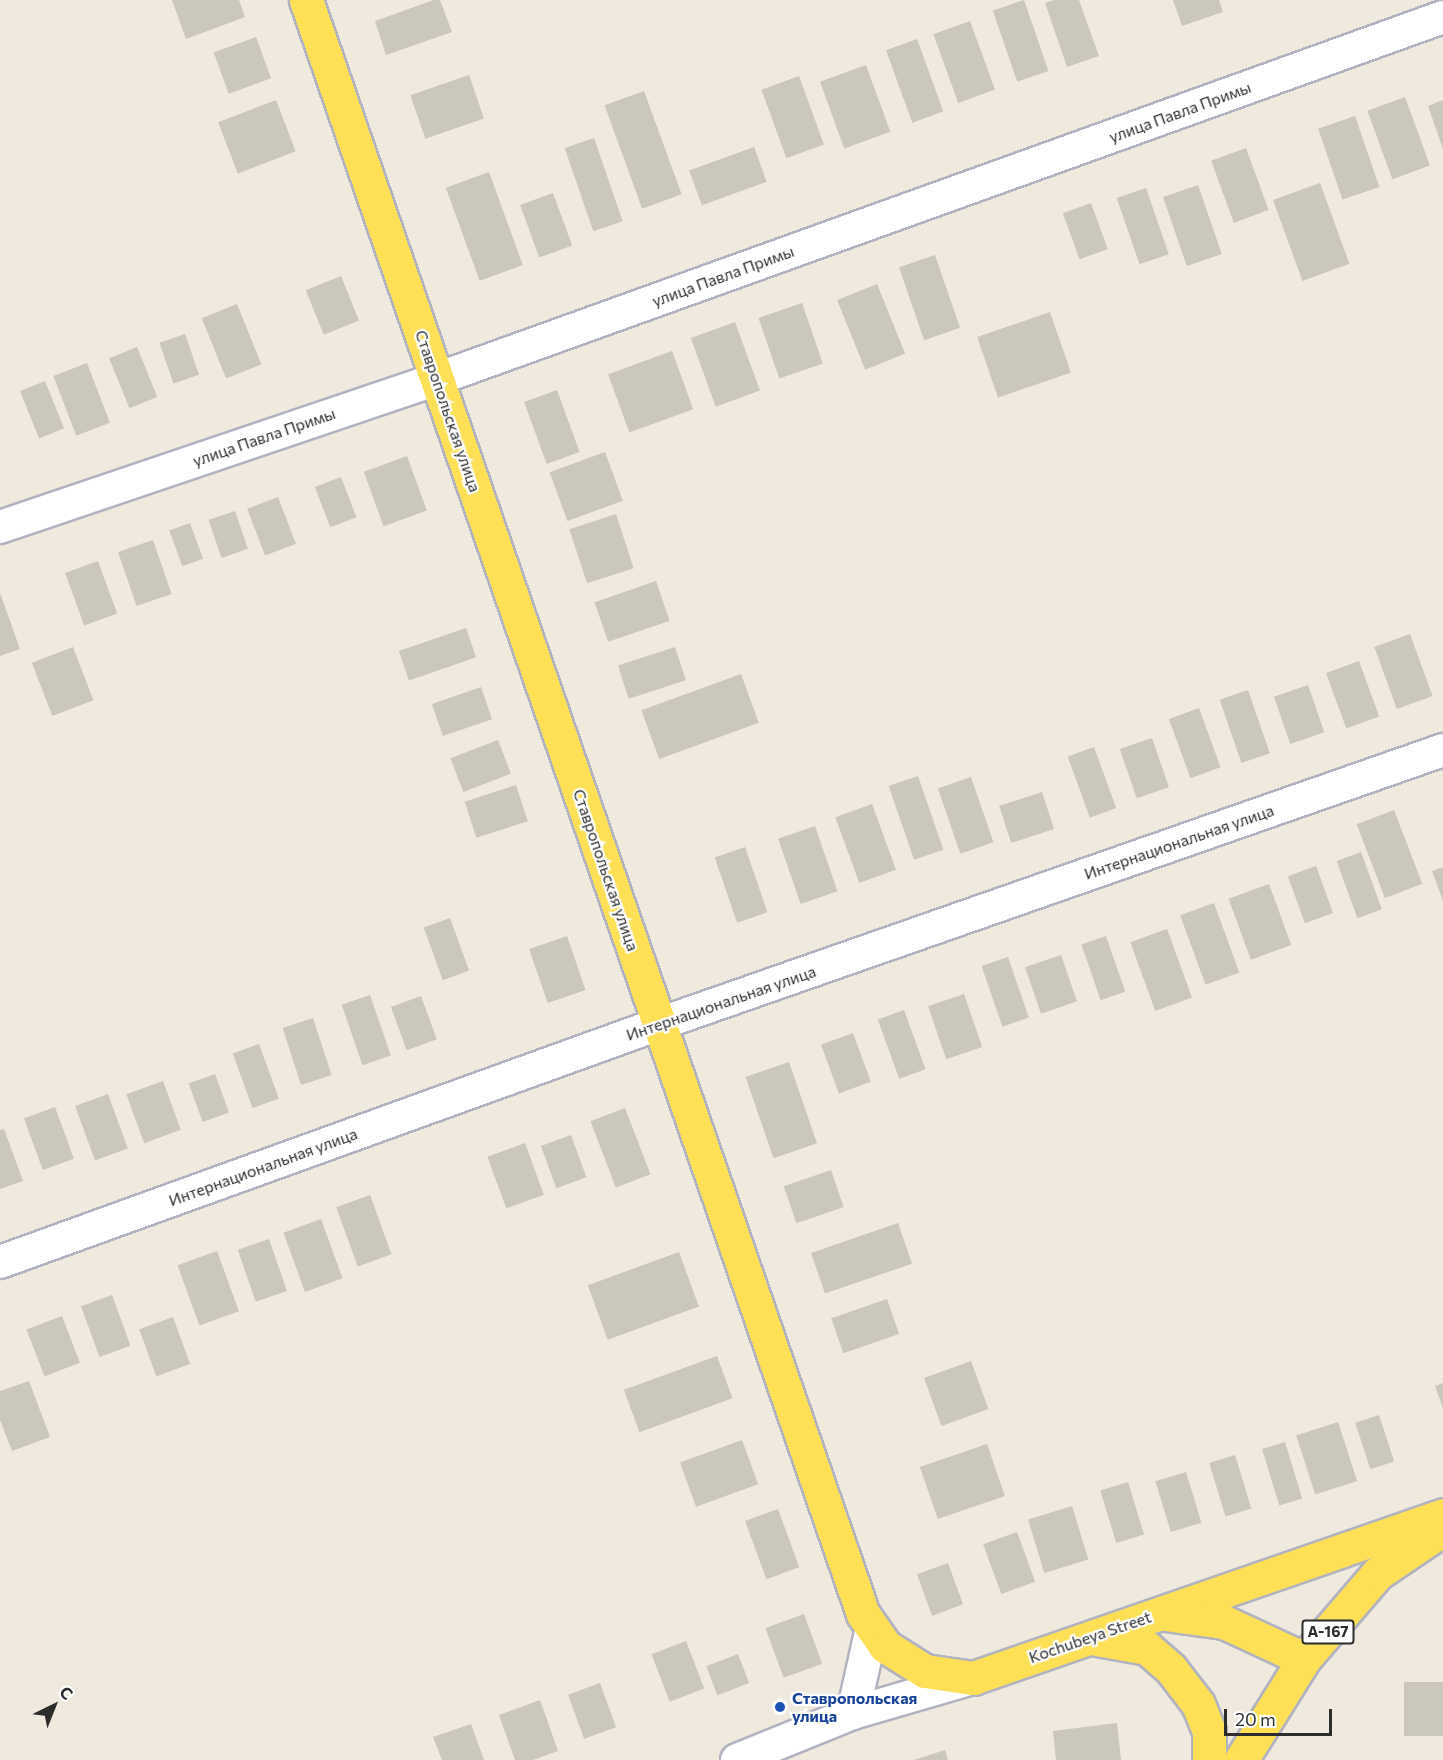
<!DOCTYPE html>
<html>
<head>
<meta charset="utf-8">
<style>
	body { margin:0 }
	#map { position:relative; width:1443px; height:1760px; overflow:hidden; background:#efe9de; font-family:Commissioner,sans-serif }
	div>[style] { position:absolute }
	.building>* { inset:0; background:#cbc7bc; transform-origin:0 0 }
	.roads { filter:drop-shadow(2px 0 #b2b3c1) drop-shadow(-2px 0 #b2b3c1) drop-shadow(0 2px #b2b3c1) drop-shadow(0 -2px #b2b3c1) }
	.minor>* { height:32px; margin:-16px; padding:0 16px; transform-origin:16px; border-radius:16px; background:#fff }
	.primary>* { height:33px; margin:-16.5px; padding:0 16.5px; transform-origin:16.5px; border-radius:16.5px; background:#fde055 }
	.dots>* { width:16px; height:16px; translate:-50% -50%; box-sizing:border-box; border:3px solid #fff; border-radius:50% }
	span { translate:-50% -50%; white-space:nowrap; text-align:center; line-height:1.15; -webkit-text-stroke:4.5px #fff; paint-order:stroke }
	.shield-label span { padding:2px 4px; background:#fff; border:2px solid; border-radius:4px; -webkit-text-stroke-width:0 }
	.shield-label { font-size:15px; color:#2d2d2d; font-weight:700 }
	.street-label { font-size:16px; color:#2d2d2d }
	.transit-label { font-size:16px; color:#164399; font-weight:700 }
	.left { translate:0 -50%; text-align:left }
	.north { position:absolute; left:24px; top:1676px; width:60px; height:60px; -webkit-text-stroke:4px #fff; paint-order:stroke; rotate:43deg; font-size:16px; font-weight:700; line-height:24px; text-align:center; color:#2d2d2d }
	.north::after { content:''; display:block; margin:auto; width:21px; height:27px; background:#2d2d2d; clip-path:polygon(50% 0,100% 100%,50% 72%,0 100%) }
	.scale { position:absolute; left:1224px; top:1709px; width:108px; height:27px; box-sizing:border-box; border:3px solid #2d2d2d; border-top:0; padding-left:8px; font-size:18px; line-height:21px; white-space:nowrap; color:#2d2d2d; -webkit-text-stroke:4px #fff; paint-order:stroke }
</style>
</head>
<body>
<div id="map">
	<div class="building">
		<i style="clip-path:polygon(172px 0,239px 0,245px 17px,186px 39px)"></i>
		<i style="clip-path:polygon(434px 0,440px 0,452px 32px,386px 55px,375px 21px)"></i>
		<i style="left:1024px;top:0;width:75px;height:33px;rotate:71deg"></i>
		<i style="clip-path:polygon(1054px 0,1079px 0,1099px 56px,1067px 67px,1045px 3px)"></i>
		<i style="clip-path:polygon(1173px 0,1219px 0,1223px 12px,1182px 26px)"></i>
		<i style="left:970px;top:21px;width:73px;height:39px;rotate:70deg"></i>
		<i style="left:256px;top:37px;width:44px;height:45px;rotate:70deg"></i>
		<i style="left:917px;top:39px;width:77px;height:33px;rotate:70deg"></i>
		<i style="left:866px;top:65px;width:71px;height:49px;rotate:70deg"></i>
		<i style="left:469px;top:75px;width:46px;height:62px;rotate:71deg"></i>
		<i style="left:799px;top:76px;width:73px;height:40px;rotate:70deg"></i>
		<i style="left:644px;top:91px;width:110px;height:42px;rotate:70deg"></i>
		<i style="left:1405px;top:97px;width:73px;height:40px;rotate:70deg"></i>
		<i style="left:276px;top:100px;width:55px;height:62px;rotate:69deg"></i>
		<i style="clip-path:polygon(1443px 100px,1443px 149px,1428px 106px)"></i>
		<i style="left:1355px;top:116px;width:75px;height:39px;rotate:71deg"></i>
		<i style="left:594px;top:138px;width:88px;height:31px;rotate:71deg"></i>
		<i style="left:754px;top:147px;width:37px;height:69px;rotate:70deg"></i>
		<i style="left:1246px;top:148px;width:66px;height:37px;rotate:70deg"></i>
		<i style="left:489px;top:172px;width:99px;height:46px;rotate:70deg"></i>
		<i style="left:1320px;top:183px;width:86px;height:50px;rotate:70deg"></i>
		<i style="left:1198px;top:185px;width:73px;height:37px;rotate:71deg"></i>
		<i style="left:1146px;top:188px;width:70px;height:31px;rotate:71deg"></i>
		<i style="left:553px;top:193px;width:56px;height:35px;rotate:70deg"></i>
		<i style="left:1091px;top:203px;width:49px;height:30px;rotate:70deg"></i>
		<i style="left:935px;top:255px;width:77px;height:38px;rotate:71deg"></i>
		<i style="left:341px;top:276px;width:48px;height:38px;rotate:68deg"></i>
		<i style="left:877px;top:284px;width:75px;height:43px;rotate:68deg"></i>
		<i style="left:802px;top:303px;width:64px;height:46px;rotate:71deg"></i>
		<i style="left:237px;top:304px;width:65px;height:38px;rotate:68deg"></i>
		<i style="left:1050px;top:312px;width:64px;height:77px;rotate:71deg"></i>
		<i style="left:735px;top:322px;width:73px;height:47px;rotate:70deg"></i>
		<i style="left:185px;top:334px;width:43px;height:27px;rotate:71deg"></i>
		<i style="left:137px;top:347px;width:54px;height:30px;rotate:68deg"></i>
		<i style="left:672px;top:351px;width:62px;height:68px;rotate:70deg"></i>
		<i style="left:87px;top:363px;width:64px;height:36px;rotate:69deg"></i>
		<i style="left:45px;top:381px;width:51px;height:27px;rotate:68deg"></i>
		<i style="left:557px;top:390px;width:66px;height:35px;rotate:70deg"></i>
		<i style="left:605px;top:452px;width:52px;height:59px;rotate:70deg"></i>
		<i style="left:407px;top:456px;width:58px;height:46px;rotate:70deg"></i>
		<i style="left:341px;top:477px;width:43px;height:28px;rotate:69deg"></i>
		<i style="left:278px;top:497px;width:50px;height:33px;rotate:69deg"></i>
		<i style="left:235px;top:511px;width:40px;height:28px;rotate:71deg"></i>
		<i style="left:616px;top:514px;width:57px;height:49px;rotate:72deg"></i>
		<i style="left:190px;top:523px;width:38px;height:22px;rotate:70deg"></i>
		<i style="left:153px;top:540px;width:57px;height:37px;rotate:71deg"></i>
		<i style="left:98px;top:561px;width:56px;height:35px;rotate:70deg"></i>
		<i style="left:656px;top:581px;width:42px;height:65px;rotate:71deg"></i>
		<i style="clip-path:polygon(0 593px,20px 649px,0 656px)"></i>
		<i style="left:466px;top:628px;width:31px;height:71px;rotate:71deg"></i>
		<i style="left:1410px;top:634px;width:66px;height:38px;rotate:70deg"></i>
		<i style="left:73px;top:647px;width:57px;height:44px;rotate:69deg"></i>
		<i style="left:675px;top:647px;width:35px;height:60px;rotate:72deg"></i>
		<i style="left:1359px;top:661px;width:59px;height:35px;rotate:70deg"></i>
		<i style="left:741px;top:674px;width:52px;height:106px;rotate:70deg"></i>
		<i style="left:1308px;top:685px;width:50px;height:36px;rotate:71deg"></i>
		<i style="left:481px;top:687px;width:34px;height:52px;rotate:71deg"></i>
		<i style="left:1248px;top:690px;width:67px;height:30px;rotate:71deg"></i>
		<i style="left:1199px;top:708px;width:63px;height:32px;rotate:70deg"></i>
		<i style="left:1152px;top:738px;width:52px;height:34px;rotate:71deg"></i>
		<i style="left:498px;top:740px;width:36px;height:51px;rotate:69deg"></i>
		<i style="left:1094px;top:747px;width:65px;height:28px;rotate:70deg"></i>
		<i style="left:918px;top:776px;width:78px;height:31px;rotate:71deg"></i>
		<i style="left:971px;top:777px;width:69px;height:35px;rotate:71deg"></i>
		<i style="left:516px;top:785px;width:38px;height:54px;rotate:72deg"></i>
		<i style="left:1042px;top:792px;width:39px;height:45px;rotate:72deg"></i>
		<i style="left:872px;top:804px;width:70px;height:39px;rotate:70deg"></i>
		<i style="left:1394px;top:810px;width:79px;height:40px;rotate:69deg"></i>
		<i style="left:815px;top:826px;width:69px;height:39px;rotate:71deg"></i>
		<i style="left:745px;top:847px;width:69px;height:32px;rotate:71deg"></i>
		<i style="left:1361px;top:852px;width:61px;height:26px;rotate:70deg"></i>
		<i style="left:1316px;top:866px;width:50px;height:30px;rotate:70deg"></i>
		<i style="clip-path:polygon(1443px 867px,1443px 901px,1432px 871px)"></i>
		<i style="left:1269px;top:884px;width:65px;height:43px;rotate:70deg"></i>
		<i style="left:1214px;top:903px;width:74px;height:36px;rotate:70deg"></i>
		<i style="left:450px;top:918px;width:56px;height:28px;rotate:70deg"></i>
		<i style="left:1167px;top:929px;width:73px;height:39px;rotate:70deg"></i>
		<i style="left:567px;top:936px;width:57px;height:40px;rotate:71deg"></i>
		<i style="left:1106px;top:936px;width:59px;height:26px;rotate:71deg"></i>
		<i style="left:1061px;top:955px;width:49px;height:38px;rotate:71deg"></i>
		<i style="left:1008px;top:957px;width:64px;height:28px;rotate:71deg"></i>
		<i style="left:964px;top:994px;width:56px;height:38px;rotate:71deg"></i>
		<i style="left:370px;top:995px;width:64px;height:30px;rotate:71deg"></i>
		<i style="left:421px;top:996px;width:46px;height:32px;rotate:70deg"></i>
		<i style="left:904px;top:1010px;width:63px;height:28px;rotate:70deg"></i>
		<i style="left:313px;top:1018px;width:60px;height:32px;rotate:72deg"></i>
		<i style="left:853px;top:1033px;width:52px;height:34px;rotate:70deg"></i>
		<i style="left:259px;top:1044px;width:58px;height:28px;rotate:70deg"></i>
		<i style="left:789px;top:1062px;width:86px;height:46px;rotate:71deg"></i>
		<i style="left:215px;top:1074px;width:41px;height:28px;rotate:70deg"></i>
		<i style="left:163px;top:1081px;width:52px;height:39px;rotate:70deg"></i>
		<i style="left:108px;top:1094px;width:58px;height:35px;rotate:70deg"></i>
		<i style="left:55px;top:1107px;width:55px;height:33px;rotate:70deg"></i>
		<i style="left:625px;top:1108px;width:71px;height:37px;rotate:69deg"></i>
		<i style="clip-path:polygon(4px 1129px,23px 1181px,0 1189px,0 1130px)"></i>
		<i style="left:571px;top:1135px;width:45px;height:32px;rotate:70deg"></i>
		<i style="left:525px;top:1143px;width:55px;height:40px;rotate:70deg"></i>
		<i style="left:831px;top:1170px;width:39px;height:50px;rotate:71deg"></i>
		<i style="left:370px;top:1195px;width:63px;height:36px;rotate:70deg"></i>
		<i style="left:321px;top:1219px;width:63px;height:40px;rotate:70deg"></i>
		<i style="left:898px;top:1223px;width:43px;height:92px;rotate:71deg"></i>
		<i style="left:269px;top:1239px;width:55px;height:33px;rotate:71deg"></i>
		<i style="left:217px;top:1251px;width:64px;height:42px;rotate:70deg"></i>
		<i style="left:679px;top:1252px;width:58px;height:97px;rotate:70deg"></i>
		<i style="left:112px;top:1295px;width:54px;height:33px;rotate:70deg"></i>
		<i style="left:887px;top:1299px;width:37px;height:59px;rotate:71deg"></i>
		<i style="left:62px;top:1316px;width:50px;height:38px;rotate:69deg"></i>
		<i style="left:173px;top:1317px;width:50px;height:36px;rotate:70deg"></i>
		<i style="left:717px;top:1356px;width:45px;height:99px;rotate:70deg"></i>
		<i style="left:971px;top:1361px;width:51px;height:50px;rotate:70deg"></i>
		<i style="clip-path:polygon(29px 1381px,50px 1437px,12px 1451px,0 1420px,0 1391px)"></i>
		<i style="clip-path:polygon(1443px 1383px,1443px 1408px,1435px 1386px)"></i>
		<i style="left:1379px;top:1415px;width:49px;height:25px;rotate:72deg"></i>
		<i style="left:1338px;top:1422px;width:62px;height:44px;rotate:72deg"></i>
		<i style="left:742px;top:1440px;width:47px;height:66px;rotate:70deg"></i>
		<i style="left:1285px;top:1442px;width:59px;height:24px;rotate:73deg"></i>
		<i style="left:987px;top:1444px;width:55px;height:71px;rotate:71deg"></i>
		<i style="left:1235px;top:1455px;width:56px;height:27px;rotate:73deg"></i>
		<i style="left:1186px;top:1472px;width:53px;height:32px;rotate:73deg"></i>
		<i style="left:1128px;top:1482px;width:55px;height:29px;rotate:73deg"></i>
		<i style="left:1072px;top:1506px;width:56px;height:46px;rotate:73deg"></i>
		<i style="left:778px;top:1509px;width:62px;height:35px;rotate:70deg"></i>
		<i style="left:1017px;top:1532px;width:53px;height:36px;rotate:70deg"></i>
		<i style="left:948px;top:1563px;width:44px;height:33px;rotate:70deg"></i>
		<i style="left:804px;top:1614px;width:53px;height:41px;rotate:70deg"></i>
		<i style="left:686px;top:1641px;width:51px;height:37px;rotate:69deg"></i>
		<i style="left:738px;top:1654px;width:31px;height:34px;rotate:69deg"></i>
		<i style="left:1443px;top:1682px;width:54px;height:39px;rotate:90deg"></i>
		<i style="left:600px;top:1683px;width:47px;height:34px;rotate:70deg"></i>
		<i style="clip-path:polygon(540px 1700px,558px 1751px,533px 1760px,515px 1760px,499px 1715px)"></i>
		<i style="clip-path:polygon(1117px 1723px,1121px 1760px,1056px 1760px,1053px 1731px)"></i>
		<i style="clip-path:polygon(471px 1724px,484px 1760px,442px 1760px,433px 1737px)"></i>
		<i style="clip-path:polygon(945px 1750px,948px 1760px,914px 1760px)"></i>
	</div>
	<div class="roads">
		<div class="minor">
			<i style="left:0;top:527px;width:461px;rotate:-18.7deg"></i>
			<i style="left:437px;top:379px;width:1069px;rotate:-19.79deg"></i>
			<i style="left:0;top:1262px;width:701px;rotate:-19.86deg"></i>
			<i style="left:659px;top:1024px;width:831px;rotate:-19.26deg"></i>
			<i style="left:853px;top:1713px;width:87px;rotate:-77.4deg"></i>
			<i style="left:737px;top:1760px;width:125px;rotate:-22.1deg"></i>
			<i style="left:853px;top:1713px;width:125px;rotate:-16.3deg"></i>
		</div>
		<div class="primary">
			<i style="left:306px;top:0;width:1707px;rotate:70.96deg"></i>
			<i style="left:863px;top:1614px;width:39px;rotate:55deg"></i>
			<i style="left:885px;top:1646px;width:47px;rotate:32deg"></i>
			<i style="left:925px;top:1671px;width:49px;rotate:8.3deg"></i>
			<i style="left:973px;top:1678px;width:497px;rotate:-19.1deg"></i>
			<i style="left:1165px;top:1614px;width:60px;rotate:7.7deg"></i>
			<i style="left:1224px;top:1622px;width:88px;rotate:24.8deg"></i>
			<i style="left:1091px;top:1638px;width:57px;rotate:10.1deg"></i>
			<i style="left:1147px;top:1648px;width:32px;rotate:41deg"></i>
			<i style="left:1171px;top:1669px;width:44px;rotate:52.4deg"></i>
			<i style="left:1198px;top:1704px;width:29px;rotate:68deg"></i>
			<i style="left:1209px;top:1731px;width:29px;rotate:90deg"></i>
			<i style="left:1241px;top:1760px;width:119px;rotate:-58deg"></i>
			<i style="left:1304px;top:1659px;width:113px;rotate:-49.3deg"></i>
			<i style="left:1378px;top:1573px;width:78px;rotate:-34.1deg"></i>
		</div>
	</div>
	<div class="dots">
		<i style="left:780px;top:1707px;background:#1a4fb4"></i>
	</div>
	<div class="shield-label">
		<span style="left:1328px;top:1632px">А-167</span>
	</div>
	<div class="street-label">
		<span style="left:1180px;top:112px;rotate:-20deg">улица Павла Примы</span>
		<span style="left:723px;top:276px;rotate:-20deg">улица Павла Примы</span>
		<span style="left:448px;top:411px;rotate:71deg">Ставропольская улица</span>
		<span style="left:264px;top:437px;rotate:-19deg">улица Павла Примы</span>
		<span style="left:1179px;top:842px;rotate:-19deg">Интернациональная улица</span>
		<span style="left:606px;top:870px;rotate:71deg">Ставропольская улица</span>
		<span style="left:721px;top:1003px;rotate:-19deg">Интернациональная улица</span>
		<span style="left:263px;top:1167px;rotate:-20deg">Интернациональная улица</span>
		<span style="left:1090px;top:1637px;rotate:-19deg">Kochubeya Street</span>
	</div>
	<div class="transit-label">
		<span class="left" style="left:792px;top:1707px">Ставропольская<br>улица</span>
	</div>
	<div class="north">С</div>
	<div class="scale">20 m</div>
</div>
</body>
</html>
